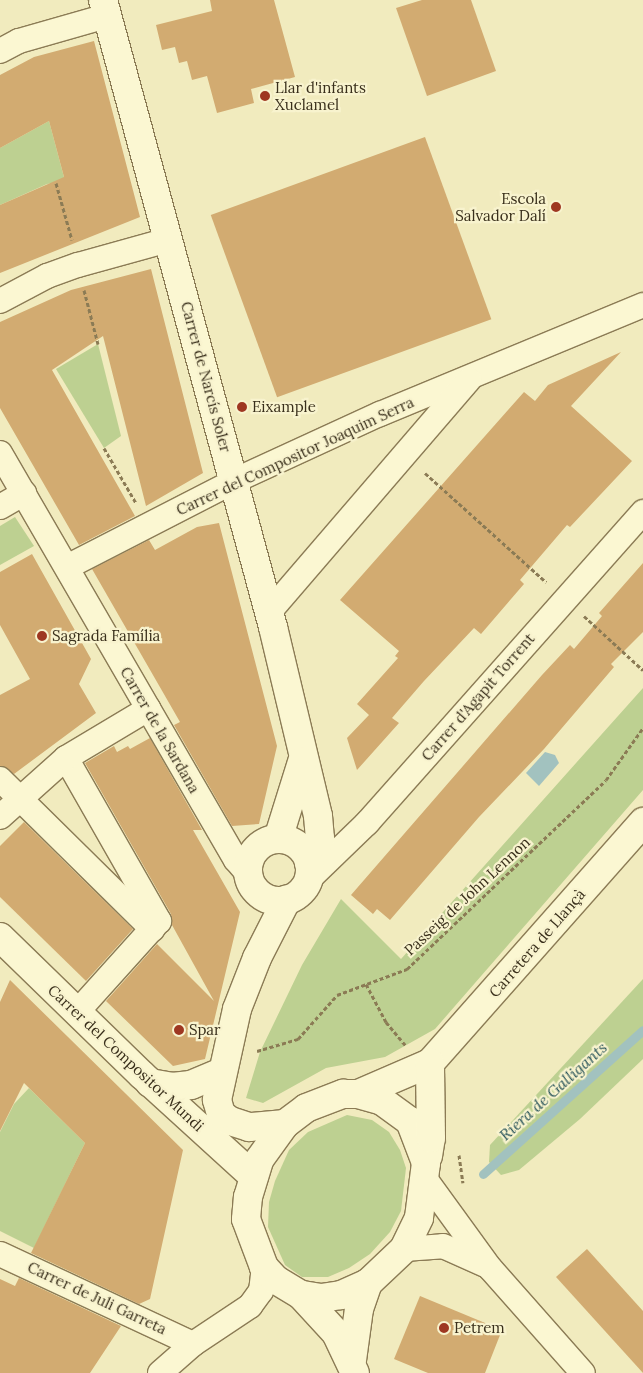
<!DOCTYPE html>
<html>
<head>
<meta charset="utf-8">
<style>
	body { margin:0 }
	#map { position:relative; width:643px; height:1373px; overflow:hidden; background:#f1ebbe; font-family:Lora,serif }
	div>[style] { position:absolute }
	.green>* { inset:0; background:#bdd091 }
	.water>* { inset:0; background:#a2c2bf }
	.stream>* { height:9px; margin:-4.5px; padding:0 4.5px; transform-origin:4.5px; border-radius:4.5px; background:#a2c2bf }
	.building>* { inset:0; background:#d2ab71; transform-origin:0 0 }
	.path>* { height:3px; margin-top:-1.5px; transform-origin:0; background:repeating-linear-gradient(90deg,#8b7b55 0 4px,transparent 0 6.5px) }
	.roads { filter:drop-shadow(1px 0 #8b7b55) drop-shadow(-1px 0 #8b7b55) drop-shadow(0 1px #8b7b55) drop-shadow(0 -1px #8b7b55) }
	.street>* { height:24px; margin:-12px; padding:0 12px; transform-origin:12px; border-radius:12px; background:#fbf7d2 }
	.secondary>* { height:28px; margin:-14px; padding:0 14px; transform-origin:14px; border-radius:14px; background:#fbf7d2 }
	.secondary>.ring { margin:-14px; padding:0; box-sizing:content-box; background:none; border:28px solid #fbf7d2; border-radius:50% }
	.dots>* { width:14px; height:14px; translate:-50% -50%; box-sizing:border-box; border:2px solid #f8f3ce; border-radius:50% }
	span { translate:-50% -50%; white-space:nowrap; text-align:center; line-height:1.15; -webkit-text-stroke:4.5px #f8f3ce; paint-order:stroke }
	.poi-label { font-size:15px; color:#392f1b }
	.left { translate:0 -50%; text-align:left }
	.right { translate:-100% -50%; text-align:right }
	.street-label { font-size:15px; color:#392f1b }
	.water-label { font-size:16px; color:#29545a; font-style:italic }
</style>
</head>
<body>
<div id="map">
	<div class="green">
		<i style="clip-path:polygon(49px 121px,65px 181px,47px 184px,0 205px,0 148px)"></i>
		<i style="clip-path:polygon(98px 344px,121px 436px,104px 448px,56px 369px)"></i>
		<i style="clip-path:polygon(15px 517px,34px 546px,0 565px,0 526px)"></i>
		<i style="clip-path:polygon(643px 688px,643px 790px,435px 1029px,385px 1057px,326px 1068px,263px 1103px,246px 1098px,260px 1052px,302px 965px,341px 899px,401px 959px)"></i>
		<i style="clip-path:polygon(643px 979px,643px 1059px,580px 1119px,519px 1170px,501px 1175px,489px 1162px,490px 1145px)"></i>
		<i style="clip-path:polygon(29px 1088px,85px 1143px,34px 1248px,0 1231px,0 1132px,14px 1104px)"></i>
		<i style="clip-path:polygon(347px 1115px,372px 1120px,389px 1132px,400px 1150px,406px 1168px,401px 1211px,390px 1232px,370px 1254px,349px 1268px,328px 1277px,302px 1277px,285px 1265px,268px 1227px,269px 1202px,275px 1181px,289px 1150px,308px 1132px)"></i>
	</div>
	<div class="water">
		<i style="clip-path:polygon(545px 752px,555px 755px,559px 763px,539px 786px,526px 773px)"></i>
	</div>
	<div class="stream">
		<i style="left:483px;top:1174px;width:215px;rotate:-42deg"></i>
	</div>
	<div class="building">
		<i style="clip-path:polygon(210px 0,274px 0,295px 77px,251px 89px,254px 103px,217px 113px,207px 76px,192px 80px,187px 61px,179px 63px,175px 47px,162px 50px,156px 25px,212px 11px)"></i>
		<i style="clip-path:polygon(422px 0,471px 0,496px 71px,427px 96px,396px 8px)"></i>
		<i style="clip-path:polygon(94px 41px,140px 217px,0 273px,0 205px,64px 177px,49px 121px,0 148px,0 75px,34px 57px)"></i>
		<i style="left:425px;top:137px;width:194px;height:228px;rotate:70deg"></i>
		<i style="clip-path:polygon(151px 269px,203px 473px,146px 506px,103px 336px,52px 370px,135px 516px,79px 545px,0 408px,0 322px,71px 290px)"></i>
		<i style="clip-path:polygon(621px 352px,571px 406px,632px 461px,570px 527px,567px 525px,520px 580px,524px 584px,481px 634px,474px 628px,424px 681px,392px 718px,399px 723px,357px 770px,347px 738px,369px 715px,357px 704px,398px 658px,395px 656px,399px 651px,340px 600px,524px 392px,535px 401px,548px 385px)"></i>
		<i style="clip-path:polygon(219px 523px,277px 746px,259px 824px,232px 826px,174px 725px,180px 722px,92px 569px,149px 540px,155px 550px,197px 527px)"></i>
		<i style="clip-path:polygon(32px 554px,91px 659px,79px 684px,96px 713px,14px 774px,0 766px,0 695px,30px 679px,0 625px,0 572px)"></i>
		<i style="clip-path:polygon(643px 563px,643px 632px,611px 664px,614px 667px,544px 749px,479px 817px,390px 920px,377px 909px,373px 914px,351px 895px,542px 675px,570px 645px,574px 649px,602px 616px,599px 613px)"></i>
		<i style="clip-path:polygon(150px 738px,202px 830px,193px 830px,240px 912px,205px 1059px,173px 1066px,106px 1001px,157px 944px,214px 1001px,172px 925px,171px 914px,85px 763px,114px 746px,117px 752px,128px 746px,130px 749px)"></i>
		<i style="clip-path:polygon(24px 822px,133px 929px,86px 981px,0 897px,0 846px)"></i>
		<i style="clip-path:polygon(10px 980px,183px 1150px,150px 1299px,139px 1304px,31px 1253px,85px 1143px,24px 1083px,0 1131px,0 1002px)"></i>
		<i style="clip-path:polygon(587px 1249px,643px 1311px,643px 1373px,556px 1277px)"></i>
		<i style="clip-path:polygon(19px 1278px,121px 1326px,90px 1373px,0 1373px,0 1279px,15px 1286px)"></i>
		<i style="clip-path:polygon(420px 1296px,502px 1330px,485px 1373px,428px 1373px,394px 1359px)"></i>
	</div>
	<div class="path">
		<i style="left:56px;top:183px;width:59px;rotate:74.3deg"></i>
		<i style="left:84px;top:290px;width:56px;rotate:75.5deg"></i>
		<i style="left:104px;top:448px;width:64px;rotate:59.8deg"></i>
		<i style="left:425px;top:473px;width:163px;rotate:42deg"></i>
		<i style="left:584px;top:616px;width:80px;rotate:42.5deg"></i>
		<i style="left:366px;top:984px;width:43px;rotate:62.2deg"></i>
		<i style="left:386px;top:1022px;width:30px;rotate:50deg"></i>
		<i style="left:257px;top:1051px;width:43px;rotate:-16.3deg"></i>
		<i style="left:298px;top:1039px;width:59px;rotate:-48.4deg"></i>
		<i style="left:337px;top:995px;width:75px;rotate:-20.4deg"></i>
		<i style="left:407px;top:969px;width:274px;rotate:-43.5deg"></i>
		<i style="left:606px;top:780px;width:64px;rotate:-54.6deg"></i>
		<i style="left:459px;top:1155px;width:28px;rotate:82deg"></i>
	</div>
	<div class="roads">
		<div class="street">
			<i style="left:0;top:51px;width:21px;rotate:-28deg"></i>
			<i style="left:19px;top:41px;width:91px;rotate:-15.9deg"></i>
			<i style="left:0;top:301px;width:53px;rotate:-28deg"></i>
			<i style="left:47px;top:276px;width:33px;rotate:-20deg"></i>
			<i style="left:78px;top:265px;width:93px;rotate:-15.5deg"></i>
			<i style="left:0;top:453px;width:470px;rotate:59.9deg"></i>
			<i style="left:236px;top:860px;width:20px;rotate:49deg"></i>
			<i style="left:0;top:507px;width:28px;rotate:-30deg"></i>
			<i style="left:67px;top:567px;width:188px;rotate:-27.2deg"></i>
			<i style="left:234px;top:481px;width:161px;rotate:-24.7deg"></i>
			<i style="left:380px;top:414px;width:285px;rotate:-22.5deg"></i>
			<i style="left:270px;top:611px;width:305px;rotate:-49.3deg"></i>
			<i style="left:66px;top:758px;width:188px;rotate:60.3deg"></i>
			<i style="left:159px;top:921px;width:122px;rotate:132deg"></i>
			<i style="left:0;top:779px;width:214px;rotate:44.6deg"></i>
			<i style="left:0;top:817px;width:89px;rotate:-41.8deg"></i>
			<i style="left:66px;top:758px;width:96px;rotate:-30.9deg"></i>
			<i style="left:309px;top:879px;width:81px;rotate:-44deg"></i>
			<i style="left:367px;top:823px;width:416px;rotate:-48.4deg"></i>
			<i style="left:426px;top:1180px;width:109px;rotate:54deg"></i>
			<i style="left:490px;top:1268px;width:140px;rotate:48.5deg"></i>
			<i style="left:404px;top:1249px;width:39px;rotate:-4deg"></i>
			<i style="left:443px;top:1246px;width:46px;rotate:24.3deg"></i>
			<i style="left:0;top:1254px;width:213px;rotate:25deg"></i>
			<i style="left:160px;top:1373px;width:44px;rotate:-41.3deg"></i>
			<i style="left:193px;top:1344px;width:69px;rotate:-33.7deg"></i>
			<i style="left:250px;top:1306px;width:19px;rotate:-54deg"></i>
			<i style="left:261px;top:1291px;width:24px;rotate:-83deg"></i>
		</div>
		<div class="secondary">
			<i style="left:103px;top:0;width:650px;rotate:74.83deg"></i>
			<i style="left:273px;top:627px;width:194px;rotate:76.6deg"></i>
			<i style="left:318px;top:816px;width:22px;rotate:85deg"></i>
			<i style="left:320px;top:838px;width:28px;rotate:113deg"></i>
			<i style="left:278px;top:839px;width:81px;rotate:-72.7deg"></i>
			<i class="ring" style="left:248px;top:839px;width:34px;height:34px"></i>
			<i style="left:0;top:937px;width:198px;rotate:44.2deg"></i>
			<i style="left:142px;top:1075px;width:151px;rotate:42.3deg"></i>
			<i style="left:150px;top:1083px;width:22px;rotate:10deg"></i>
			<i style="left:172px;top:1087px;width:19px;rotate:-6deg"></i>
			<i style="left:191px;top:1085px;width:33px;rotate:-23deg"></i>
			<i style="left:343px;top:1094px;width:15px"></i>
			<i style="left:358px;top:1094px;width:25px;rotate:16deg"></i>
			<i style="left:382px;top:1101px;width:34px;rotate:36deg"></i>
			<i style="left:410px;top:1121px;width:45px;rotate:69.1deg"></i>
			<i style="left:426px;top:1163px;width:55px;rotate:97.3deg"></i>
			<i style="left:419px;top:1218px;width:34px;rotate:116deg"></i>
			<i style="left:404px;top:1249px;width:50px;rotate:136.6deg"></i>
			<i style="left:368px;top:1283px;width:30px;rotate:156deg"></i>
			<i style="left:341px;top:1295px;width:20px;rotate:171deg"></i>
			<i style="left:321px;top:1298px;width:20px;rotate:-171deg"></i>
			<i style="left:301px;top:1295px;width:29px;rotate:-149deg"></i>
			<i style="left:276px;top:1280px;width:18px;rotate:-133deg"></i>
			<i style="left:264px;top:1267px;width:51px;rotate:-110.6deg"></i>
			<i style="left:246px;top:1219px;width:22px;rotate:-85deg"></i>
			<i style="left:248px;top:1197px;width:39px;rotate:-73deg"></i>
			<i style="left:259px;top:1160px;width:44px;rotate:-54.2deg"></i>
			<i style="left:285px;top:1124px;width:26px;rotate:-37deg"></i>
			<i style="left:306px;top:1108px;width:40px;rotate:-21deg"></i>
			<i style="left:358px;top:1094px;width:78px;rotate:-23.3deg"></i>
			<i style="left:430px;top:1063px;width:322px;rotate:-48.5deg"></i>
			<i style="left:285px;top:1124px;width:36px;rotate:175deg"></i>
			<i style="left:249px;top:1127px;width:20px;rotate:-162deg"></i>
			<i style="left:230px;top:1121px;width:11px;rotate:-142deg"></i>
			<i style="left:221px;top:1114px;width:15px;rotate:-106deg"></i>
			<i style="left:217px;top:1100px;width:93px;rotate:-77.6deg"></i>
			<i style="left:237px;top:1009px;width:55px;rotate:-68.6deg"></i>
			<i style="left:257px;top:958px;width:66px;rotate:-63deg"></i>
			<i style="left:428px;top:1156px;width:18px;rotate:-81deg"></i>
			<i style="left:431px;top:1138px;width:75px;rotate:-90.8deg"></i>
			<i style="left:301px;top:1295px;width:52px;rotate:47.4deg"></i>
			<i style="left:336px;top:1333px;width:44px;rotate:64.6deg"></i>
			<i style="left:352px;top:1360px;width:51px;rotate:-82.2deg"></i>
			<i style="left:359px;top:1309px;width:28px;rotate:-71deg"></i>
		</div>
	</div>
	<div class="dots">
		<i style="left:265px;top:96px;background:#9e3721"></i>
		<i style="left:556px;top:207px;background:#9e3721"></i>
		<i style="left:242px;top:407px;background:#9e3721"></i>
		<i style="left:42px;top:636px;background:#9e3721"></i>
		<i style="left:179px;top:1030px;background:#9e3721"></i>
		<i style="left:444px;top:1328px;background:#9e3721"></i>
	</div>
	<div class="poi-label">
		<span class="left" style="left:275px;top:96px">Llar d'infants<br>Xuclamel</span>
		<span class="right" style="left:546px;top:207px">Escola<br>Salvador Dalí</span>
		<span class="left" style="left:252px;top:407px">Eixample</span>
		<span class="left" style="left:52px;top:636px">Sagrada Família</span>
		<span class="left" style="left:189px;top:1030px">Spar</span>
		<span class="left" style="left:454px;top:1328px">Petrem</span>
	</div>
	<div class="street-label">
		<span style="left:206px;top:377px;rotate:75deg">Carrer de Narcís Soler</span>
		<span style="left:295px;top:456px;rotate:-25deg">Carrer del Compositor Joaquim Serra</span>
		<span style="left:478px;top:697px;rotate:-49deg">Carrer d'Agapit Torrent</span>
		<span style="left:160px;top:730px;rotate:60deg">Carrer de la Sardana</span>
		<span style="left:467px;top:896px;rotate:-43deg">Passeig de John Lennon</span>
		<span style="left:537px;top:943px;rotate:-49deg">Carretera de Llançà</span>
		<span style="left:126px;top:1058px;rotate:43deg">Carrer del Compositor Mundi</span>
		<span style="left:97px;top:1298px;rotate:25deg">Carrer de Juli Garreta</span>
	</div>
	<div class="water-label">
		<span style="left:553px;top:1091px;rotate:-42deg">Riera de Galligants</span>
	</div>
</div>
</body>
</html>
